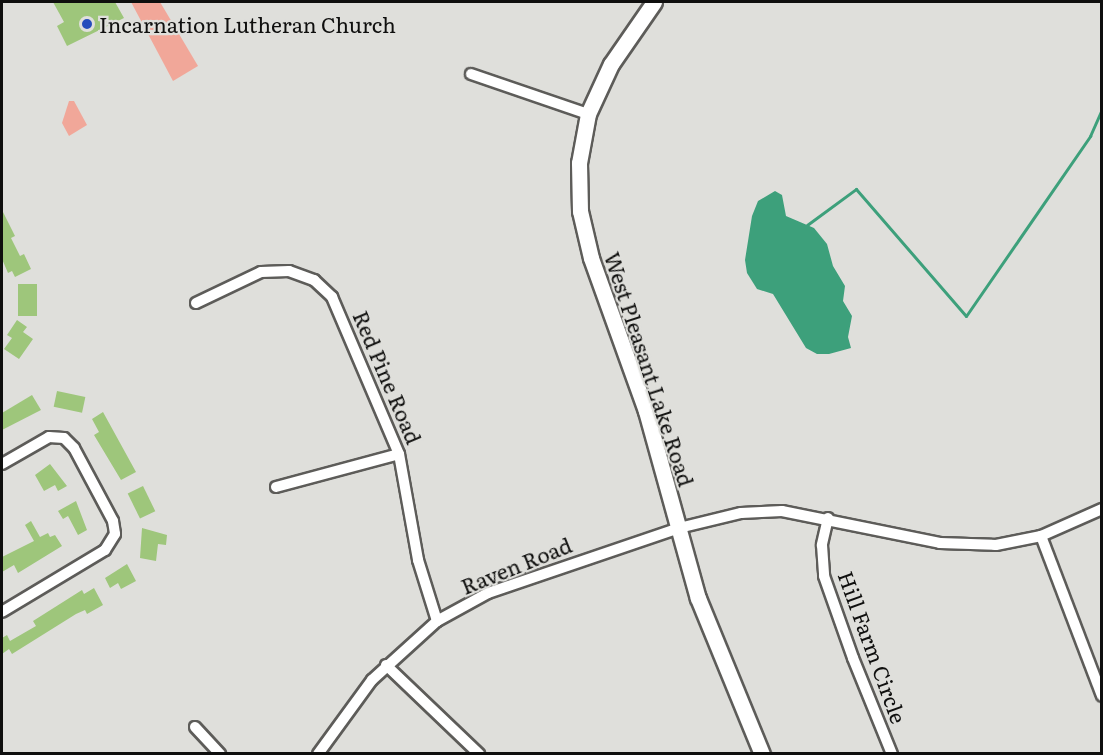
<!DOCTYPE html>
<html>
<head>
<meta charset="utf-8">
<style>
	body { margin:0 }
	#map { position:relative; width:1103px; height:755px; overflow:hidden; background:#dfdfdb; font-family:Literata,serif }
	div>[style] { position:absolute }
	.green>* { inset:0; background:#f1a799 }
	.water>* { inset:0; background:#3da07b }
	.stream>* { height:3px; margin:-1.5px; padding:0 1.5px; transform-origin:1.5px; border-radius:1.5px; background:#3da07b }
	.building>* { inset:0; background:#9ec67b; transform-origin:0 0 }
	.roads { filter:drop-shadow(2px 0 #5d5c59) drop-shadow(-2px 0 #5d5c59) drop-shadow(0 2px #5d5c59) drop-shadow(0 -2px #5d5c59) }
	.street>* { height:10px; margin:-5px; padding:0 5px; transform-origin:5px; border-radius:5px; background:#fff }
	.secondary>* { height:15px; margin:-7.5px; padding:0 7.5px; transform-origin:7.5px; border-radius:7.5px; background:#fff }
	.dots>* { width:16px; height:16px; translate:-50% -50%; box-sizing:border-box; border:3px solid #dfdfdb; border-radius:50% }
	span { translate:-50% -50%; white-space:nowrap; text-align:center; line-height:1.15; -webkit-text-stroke:4.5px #dfdfdb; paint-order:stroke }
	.poi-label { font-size:21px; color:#0f0f0e }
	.left { translate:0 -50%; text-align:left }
	.street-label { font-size:21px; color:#0f0f0e }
	.frame { position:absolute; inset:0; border:3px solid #0f0f0e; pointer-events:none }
</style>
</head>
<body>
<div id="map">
	<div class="green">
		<i style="clip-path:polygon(131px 2px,160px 2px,198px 66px,173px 81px)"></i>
		<i style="clip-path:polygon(69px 101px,74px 101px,87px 125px,69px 136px,62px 123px)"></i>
	</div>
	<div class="water">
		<i style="clip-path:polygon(775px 191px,782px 195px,786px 216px,814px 228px,827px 244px,833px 266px,845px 286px,843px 301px,852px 316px,848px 337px,851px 348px,829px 354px,817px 354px,806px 348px,773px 294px,757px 289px,747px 273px,745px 260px,752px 216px,758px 201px)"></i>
	</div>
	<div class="stream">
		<i style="left:807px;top:225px;width:61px;rotate:-36.3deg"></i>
		<i style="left:856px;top:189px;width:168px;rotate:49.1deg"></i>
		<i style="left:966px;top:316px;width:219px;rotate:-55.4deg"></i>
		<i style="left:1090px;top:136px;width:30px;rotate:-66deg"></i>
	</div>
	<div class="building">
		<i style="clip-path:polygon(53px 2px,115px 2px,124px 18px,67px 46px,57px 26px,64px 22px)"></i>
		<i style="clip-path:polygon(2px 210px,15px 236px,11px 238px,20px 256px,24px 254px,31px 269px,15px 277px,12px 271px,8px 273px,2px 259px)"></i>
		<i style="left:18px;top:284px;width:19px;height:32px"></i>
		<i style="clip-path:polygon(17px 320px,27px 327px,23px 332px,33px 339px,19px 359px,4px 349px,12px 338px,7px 335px)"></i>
		<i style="left:57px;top:391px;width:29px;height:16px;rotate:12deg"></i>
		<i style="clip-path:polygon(32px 395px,41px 410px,2px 430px,2px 413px)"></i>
		<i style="clip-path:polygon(103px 412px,136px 472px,121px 480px,94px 435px,99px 432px,92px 419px)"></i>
		<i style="clip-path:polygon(50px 464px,67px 486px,58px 491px,55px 485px,44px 491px,35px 475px)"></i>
		<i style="left:143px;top:486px;width:28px;height:17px;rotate:64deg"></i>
		<i style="clip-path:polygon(76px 501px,87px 530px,78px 535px,68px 516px,63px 519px,58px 511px)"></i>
		<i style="clip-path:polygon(31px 521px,40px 537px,48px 533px,50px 537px,55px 535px,62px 546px,18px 573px,14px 565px,2px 572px,2px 557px,34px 541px,25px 525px)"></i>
		<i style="clip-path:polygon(142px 528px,167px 535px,166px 545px,158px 544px,156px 561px,140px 558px)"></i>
		<i style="clip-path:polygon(127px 564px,136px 581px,121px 589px,118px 583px,110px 588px,105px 578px)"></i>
		<i style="clip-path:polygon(94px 588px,103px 605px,87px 614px,85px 610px,76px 614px,12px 654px,9px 649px,2px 654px,2px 638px,7px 635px,10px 641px,36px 626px,33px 621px,82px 590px,84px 594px)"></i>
	</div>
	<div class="roads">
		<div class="street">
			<i style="left:471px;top:74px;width:124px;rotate:18.9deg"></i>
			<i style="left:196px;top:303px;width:72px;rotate:-25.5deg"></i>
			<i style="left:261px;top:272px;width:28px;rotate:-2deg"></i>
			<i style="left:289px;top:271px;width:27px;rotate:20deg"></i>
			<i style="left:314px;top:280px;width:25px;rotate:43deg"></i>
			<i style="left:332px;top:297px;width:171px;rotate:66.9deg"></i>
			<i style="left:399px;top:454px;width:108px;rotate:79.8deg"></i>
			<i style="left:418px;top:560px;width:64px;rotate:72.7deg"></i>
			<i style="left:2px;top:464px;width:54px;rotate:-29.9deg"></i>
			<i style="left:49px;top:437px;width:15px;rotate:4deg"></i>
			<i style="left:64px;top:438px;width:14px;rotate:45deg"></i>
			<i style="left:74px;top:448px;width:83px;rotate:61.9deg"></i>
			<i style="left:113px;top:521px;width:13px;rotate:81deg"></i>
			<i style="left:115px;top:534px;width:19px;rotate:122deg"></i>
			<i style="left:105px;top:550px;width:120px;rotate:149deg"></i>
			<i style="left:276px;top:487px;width:127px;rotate:-15deg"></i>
			<i style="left:828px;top:518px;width:28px;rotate:103deg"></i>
			<i style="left:822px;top:545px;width:31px;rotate:86deg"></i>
			<i style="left:824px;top:576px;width:87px;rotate:70.5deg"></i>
			<i style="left:853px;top:658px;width:104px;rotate:67.9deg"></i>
			<i style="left:1041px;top:536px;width:171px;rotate:69.1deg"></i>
			<i style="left:386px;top:665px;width:129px;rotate:43.7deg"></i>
			<i style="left:195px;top:727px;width:37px;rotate:47deg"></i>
			<i style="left:318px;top:754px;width:92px;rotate:-53.9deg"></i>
			<i style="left:372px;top:680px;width:88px;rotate:-42.2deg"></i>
			<i style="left:437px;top:621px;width:58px;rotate:-28.8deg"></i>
			<i style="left:488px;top:593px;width:202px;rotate:-18.8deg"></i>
			<i style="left:679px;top:528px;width:64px;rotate:-13.6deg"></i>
			<i style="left:741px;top:513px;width:41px;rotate:-2.8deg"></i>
			<i style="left:782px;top:511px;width:161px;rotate:11.4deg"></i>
			<i style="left:940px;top:543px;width:56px;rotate:2deg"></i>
			<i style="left:996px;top:545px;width:46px;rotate:-11.3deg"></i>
			<i style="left:1041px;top:536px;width:67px;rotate:-23.9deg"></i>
		</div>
		<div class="secondary">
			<i style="left:654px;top:2px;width:75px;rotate:124.7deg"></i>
			<i style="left:611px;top:64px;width:55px;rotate:114.7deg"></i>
			<i style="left:588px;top:114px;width:50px;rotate:100.4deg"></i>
			<i style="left:579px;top:163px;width:48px;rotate:88.8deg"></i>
			<i style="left:580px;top:211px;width:48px;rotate:76.8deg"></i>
			<i style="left:591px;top:258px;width:163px;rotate:70.2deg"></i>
			<i style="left:646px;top:411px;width:194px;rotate:74.5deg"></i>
			<i style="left:698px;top:598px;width:169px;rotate:67.7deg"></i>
		</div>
	</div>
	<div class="dots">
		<i style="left:87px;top:24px;background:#264dbc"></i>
	</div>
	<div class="poi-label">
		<span class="left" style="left:99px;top:24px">Incarnation Lutheran Church</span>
	</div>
	<div class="street-label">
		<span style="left:650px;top:369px;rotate:72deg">West Pleasant Lake Road</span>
		<span style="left:388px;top:377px;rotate:67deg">Red Pine Road</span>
		<span style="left:516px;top:565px;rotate:-22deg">Raven Road</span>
		<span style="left:873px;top:647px;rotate:70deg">Hill Farm Circle</span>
	</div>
	<div class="frame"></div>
</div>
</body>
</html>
